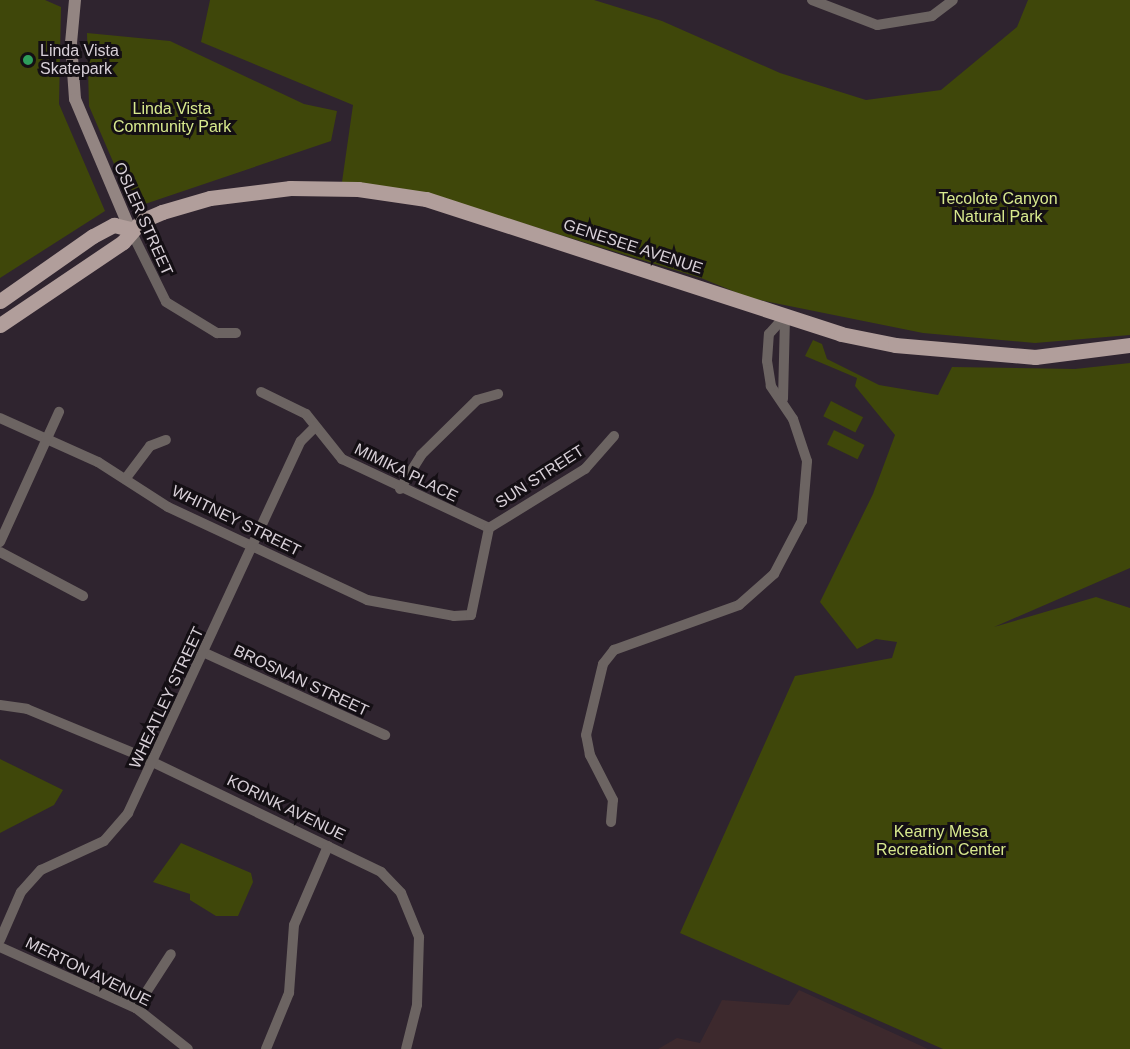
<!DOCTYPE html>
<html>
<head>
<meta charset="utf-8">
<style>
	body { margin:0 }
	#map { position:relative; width:1130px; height:1049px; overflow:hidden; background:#2f242f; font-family:Helvetica,sans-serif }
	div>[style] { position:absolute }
	.commercial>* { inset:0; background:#3d292d }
	.green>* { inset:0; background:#3f470a; transform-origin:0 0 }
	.street>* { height:10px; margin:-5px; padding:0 5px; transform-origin:5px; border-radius:5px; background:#6c6462 }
	.secondary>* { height:12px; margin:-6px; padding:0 6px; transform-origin:6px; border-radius:6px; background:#938582 }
	.primary>* { height:15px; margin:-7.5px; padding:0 7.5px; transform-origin:7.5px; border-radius:7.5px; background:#b19e9b }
	.dots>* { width:16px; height:16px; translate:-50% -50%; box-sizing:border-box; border:3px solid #140f14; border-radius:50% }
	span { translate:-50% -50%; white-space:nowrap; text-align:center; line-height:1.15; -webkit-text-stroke:6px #140f14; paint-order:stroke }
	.poi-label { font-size:16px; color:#d8d0d8 }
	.left { translate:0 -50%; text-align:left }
	.park-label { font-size:16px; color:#d8e98e }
	.street-label { font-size:16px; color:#d8d0d8 }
</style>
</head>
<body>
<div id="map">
	<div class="commercial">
		<i style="clip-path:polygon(799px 990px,928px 1049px,658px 1049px,677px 1038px,700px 1043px,722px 1000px,789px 1005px)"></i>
	</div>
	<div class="green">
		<i style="clip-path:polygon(0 0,45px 0,61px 7px,59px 104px,105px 211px,0 278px)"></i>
		<i style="clip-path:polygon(210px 0,594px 0,662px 21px,780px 73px,866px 100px,941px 90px,1017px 27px,1028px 0,1130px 0,1130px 335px,1035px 343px,923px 333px,750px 298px,701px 278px,440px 198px,342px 182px,353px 105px,201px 42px)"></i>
		<i style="clip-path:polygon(87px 33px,170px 41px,304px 104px,337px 111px,331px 141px,142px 205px,114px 164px,89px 106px)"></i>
		<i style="clip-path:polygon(813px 340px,822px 344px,827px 359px,879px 385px,938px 395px,952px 367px,1075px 369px,1130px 363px,1130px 568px,994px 627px,1096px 597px,1130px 608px,1130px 1049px,943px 1049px,680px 933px,795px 676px,892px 658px,897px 642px,876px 639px,857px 649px,820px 602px,873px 494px,895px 435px,855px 386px,857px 378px,805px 356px)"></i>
		<i style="left:831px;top:401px;width:36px;height:17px;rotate:27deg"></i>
		<i style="left:834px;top:430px;width:34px;height:16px;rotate:26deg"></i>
		<i style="clip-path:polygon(0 759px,63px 790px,54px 805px,0 833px)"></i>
		<i style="clip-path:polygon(181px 843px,251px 873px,253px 882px,238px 916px,216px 916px,190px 900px,190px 894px,153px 882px)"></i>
	</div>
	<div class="street">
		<i style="left:812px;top:0;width:70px;rotate:21deg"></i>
		<i style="left:877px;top:25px;width:56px;rotate:-9.3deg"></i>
		<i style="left:932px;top:16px;width:26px;rotate:-37deg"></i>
		<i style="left:130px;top:229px;width:81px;rotate:63.7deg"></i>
		<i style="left:166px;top:302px;width:60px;rotate:31.3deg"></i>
		<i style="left:217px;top:333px;width:19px"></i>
		<i style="left:261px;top:392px;width:50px;rotate:26.1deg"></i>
		<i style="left:306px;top:414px;width:58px;rotate:51.3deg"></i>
		<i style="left:342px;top:459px;width:162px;rotate:25.1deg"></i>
		<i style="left:783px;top:399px;width:83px;rotate:-88.6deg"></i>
		<i style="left:0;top:418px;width:107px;rotate:24.2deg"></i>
		<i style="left:98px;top:462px;width:83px;rotate:32.7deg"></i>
		<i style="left:168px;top:507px;width:220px;rotate:25deg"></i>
		<i style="left:367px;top:600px;width:88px;rotate:10.4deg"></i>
		<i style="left:454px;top:616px;width:17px;rotate:-3deg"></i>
		<i style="left:471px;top:615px;width:89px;rotate:-78.3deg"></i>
		<i style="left:489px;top:528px;width:113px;rotate:-31.6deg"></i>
		<i style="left:585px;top:469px;width:44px;rotate:-48.7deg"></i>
		<i style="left:126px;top:478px;width:40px;rotate:-53deg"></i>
		<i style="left:150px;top:446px;width:17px;rotate:-21deg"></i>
		<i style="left:400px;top:489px;width:40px;rotate:-58deg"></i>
		<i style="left:421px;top:455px;width:78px;rotate:-44.5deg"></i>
		<i style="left:477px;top:400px;width:22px;rotate:-16deg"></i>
		<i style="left:0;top:542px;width:143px;rotate:-65.6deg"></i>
		<i style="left:0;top:552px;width:94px;rotate:27.9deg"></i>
		<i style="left:205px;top:653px;width:198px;rotate:24.5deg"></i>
		<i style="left:0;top:705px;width:27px;rotate:8deg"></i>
		<i style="left:27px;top:709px;width:120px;rotate:22.5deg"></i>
		<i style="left:138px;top:755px;width:270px;rotate:25.7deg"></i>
		<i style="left:381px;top:872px;width:29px;rotate:46deg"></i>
		<i style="left:401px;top:893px;width:48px;rotate:67.8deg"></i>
		<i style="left:419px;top:937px;width:68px;rotate:91.7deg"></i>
		<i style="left:417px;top:1005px;width:45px;rotate:104deg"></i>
		<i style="left:611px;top:822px;width:22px;rotate:-85deg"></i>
		<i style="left:613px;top:800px;width:51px;rotate:-117.1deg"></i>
		<i style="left:590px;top:755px;width:20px;rotate:-101deg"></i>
		<i style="left:586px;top:735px;width:73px;rotate:-76.5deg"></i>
		<i style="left:603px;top:664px;width:18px;rotate:-52deg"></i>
		<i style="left:614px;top:650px;width:133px;rotate:-19.8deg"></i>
		<i style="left:739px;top:605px;width:47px;rotate:-41.5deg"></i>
		<i style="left:774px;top:574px;width:60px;rotate:-62.2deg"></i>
		<i style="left:802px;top:521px;width:60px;rotate:-85.2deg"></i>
		<i style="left:807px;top:461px;width:44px;rotate:-108.4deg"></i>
		<i style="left:793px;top:419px;width:40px;rotate:-124deg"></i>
		<i style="left:771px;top:386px;width:25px;rotate:-99deg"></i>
		<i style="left:767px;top:361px;width:27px;rotate:-86deg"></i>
		<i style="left:769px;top:334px;width:24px;rotate:-48deg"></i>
		<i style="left:0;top:940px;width:52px;rotate:-66.4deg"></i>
		<i style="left:21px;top:892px;width:30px;rotate:-48deg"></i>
		<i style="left:41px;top:870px;width:69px;rotate:-24.7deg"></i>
		<i style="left:104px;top:841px;width:37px;rotate:-49deg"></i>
		<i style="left:128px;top:813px;width:410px;rotate:-65.1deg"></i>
		<i style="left:301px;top:441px;width:20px;rotate:-45deg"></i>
		<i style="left:0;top:947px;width:149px;rotate:24.2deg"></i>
		<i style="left:136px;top:1008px;width:66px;rotate:38.3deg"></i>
		<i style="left:136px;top:1008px;width:64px;rotate:-57.1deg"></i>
		<i style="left:266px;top:1049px;width:61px;rotate:-67.7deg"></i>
		<i style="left:289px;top:993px;width:68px;rotate:-85.8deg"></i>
		<i style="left:294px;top:925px;width:86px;rotate:-66.7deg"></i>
	</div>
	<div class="secondary">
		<i style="left:75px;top:0;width:43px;rotate:95.3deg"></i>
		<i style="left:71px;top:43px;width:56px;rotate:85.9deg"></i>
		<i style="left:75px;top:99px;width:141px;rotate:67.1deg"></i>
	</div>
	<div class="primary">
		<i style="left:0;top:301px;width:113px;rotate:-35deg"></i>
		<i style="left:93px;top:236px;width:24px;rotate:-28deg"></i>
		<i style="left:114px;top:225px;width:16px;rotate:14deg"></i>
		<i style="left:0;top:325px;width:148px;rotate:-34deg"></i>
		<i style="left:123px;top:242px;width:28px;rotate:-49deg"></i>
		<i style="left:141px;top:221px;width:23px;rotate:-23deg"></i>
		<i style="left:162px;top:212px;width:50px;rotate:-16.3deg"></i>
		<i style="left:210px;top:198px;width:81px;rotate:-7.1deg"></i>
		<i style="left:290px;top:188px;width:68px;rotate:0.8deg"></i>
		<i style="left:358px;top:189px;width:69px;rotate:8.4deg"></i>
		<i style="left:426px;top:199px;width:436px;rotate:18deg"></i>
		<i style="left:841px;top:334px;width:55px;rotate:11.5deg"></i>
		<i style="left:895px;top:345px;width:141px;rotate:4.9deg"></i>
		<i style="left:1035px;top:357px;width:96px;rotate:-7.2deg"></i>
	</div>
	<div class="dots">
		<i style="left:28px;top:60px;background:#2e9e5b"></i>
	</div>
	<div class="poi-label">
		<span class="left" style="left:40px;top:60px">Linda Vista<br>Skatepark</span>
	</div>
	<div class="park-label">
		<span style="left:172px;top:118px">Linda Vista<br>Community Park</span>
		<span style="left:998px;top:208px">Tecolote Canyon<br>Natural Park</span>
		<span style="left:941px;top:841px">Kearny Mesa<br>Recreation Center</span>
	</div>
	<div class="street-label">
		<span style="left:143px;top:219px;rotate:66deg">OSLER STREET</span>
		<span style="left:633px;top:247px;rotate:18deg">GENESEE AVENUE</span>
		<span style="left:406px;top:473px;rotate:26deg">MIMIKA PLACE</span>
		<span style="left:540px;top:477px;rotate:-33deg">SUN STREET</span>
		<span style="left:236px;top:521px;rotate:26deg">WHITNEY STREET</span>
		<span style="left:301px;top:681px;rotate:25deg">BROSNAN STREET</span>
		<span style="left:167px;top:698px;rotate:-65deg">WHEATLEY STREET</span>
		<span style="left:286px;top:808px;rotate:26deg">KORINK AVENUE</span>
		<span style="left:88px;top:972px;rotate:26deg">MERTON AVENUE</span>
	</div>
</div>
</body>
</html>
